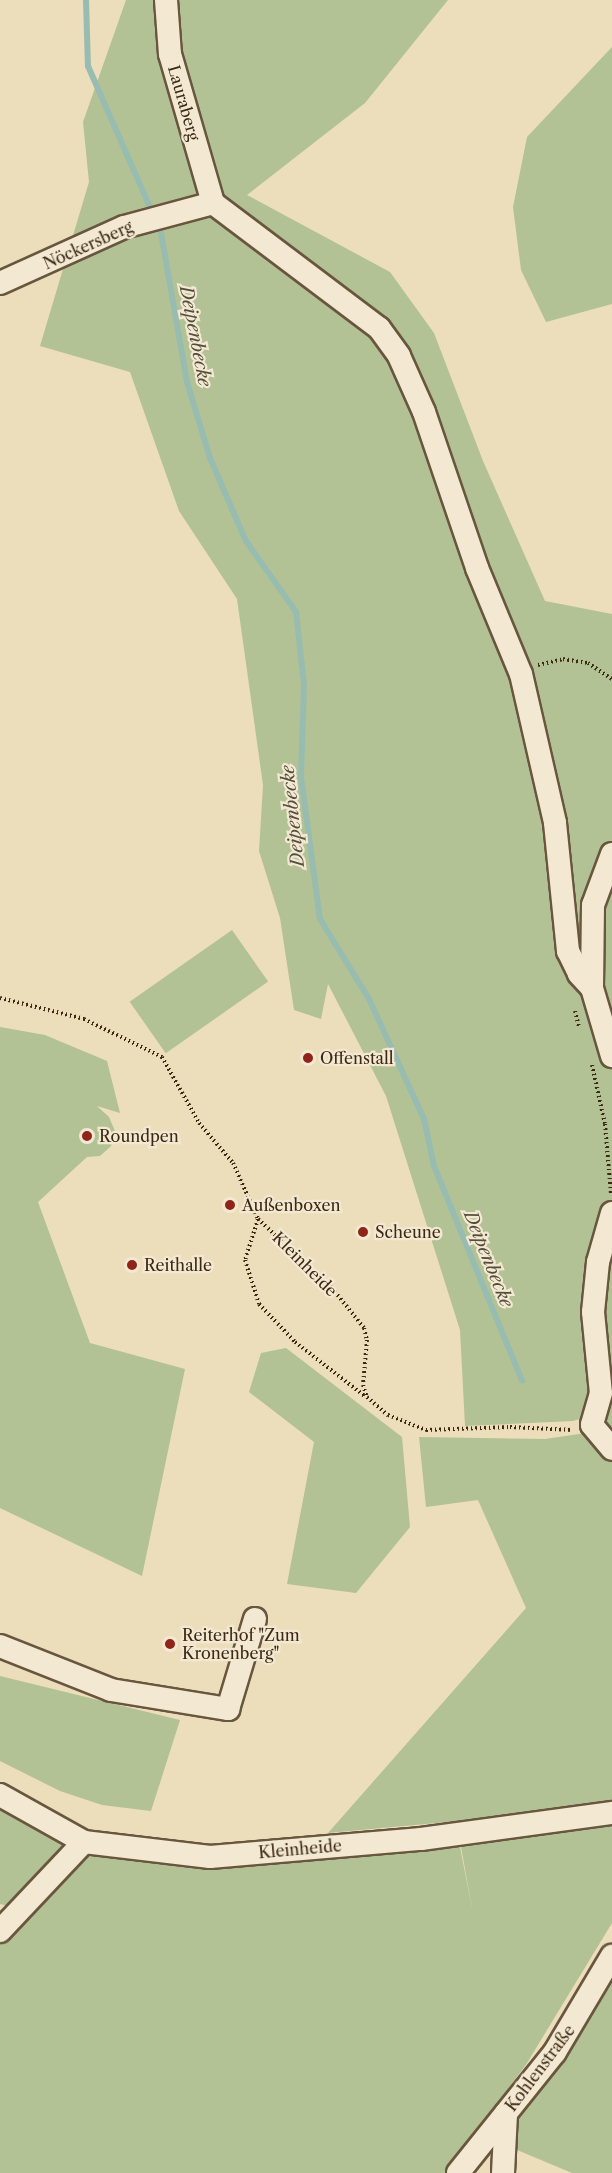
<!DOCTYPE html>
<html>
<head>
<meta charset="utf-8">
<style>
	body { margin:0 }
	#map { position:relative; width:612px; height:2173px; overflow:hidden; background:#ecddbb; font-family:"Libre Caslon Text",serif }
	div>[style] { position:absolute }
	.green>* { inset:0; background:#b2c294; transform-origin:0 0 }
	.stream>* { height:6px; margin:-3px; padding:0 3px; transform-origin:3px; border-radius:3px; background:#99bcb1 }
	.path>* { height:4px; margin-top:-2px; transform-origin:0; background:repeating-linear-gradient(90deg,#3d2914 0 1.5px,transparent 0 4.5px) }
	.roads { filter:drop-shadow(2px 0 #69563e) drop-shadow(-2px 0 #69563e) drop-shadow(0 2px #69563e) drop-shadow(0 -2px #69563e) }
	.minor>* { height:22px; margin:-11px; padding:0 11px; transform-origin:11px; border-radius:11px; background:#f3e9d3 }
	.dots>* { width:16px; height:16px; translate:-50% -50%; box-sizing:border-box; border:3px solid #f3e9d3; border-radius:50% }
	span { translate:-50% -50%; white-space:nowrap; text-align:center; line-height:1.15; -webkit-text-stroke:4.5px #f3e9d3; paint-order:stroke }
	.street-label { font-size:16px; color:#3d2914 }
	.poi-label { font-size:16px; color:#3d2914 }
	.left { translate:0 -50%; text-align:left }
	.water-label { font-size:18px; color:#544e3b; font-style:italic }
</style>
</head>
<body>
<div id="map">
	<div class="green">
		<i style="clip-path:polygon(126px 0,448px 0,365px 103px,247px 195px,390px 272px,434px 333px,483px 461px,545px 601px,612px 614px,612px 1437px,589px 1416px,573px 1421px,465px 1426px,460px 1330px,386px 1096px,328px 984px,321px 1019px,294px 1010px,280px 918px,259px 851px,263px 785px,237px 599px,179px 511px,130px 372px,40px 346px,89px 182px,83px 122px)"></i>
		<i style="clip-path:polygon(612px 47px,612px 304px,546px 322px,521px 270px,513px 207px,527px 137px)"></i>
		<i style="left:232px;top:930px;width:63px;height:125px;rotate:55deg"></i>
		<i style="clip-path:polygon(0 1027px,45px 1035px,107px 1061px,120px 1113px,97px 1106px,109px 1117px,115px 1131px,111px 1146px,100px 1156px,87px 1157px,38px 1202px,90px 1343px,185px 1369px,142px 1576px,0 1508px)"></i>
		<i style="clip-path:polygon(286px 1348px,402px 1437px,410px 1527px,356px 1593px,287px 1584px,314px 1442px,249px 1392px,261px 1353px)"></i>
		<i style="clip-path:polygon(593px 1432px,612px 1454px,612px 1801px,525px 1815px,328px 1833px,526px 1608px,478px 1500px,426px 1507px,419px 1437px,545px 1439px)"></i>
		<i style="clip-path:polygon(0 1676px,180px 1720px,151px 1811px,102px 1805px,60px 1791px,0 1761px)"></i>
		<i style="clip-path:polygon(0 1807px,70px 1844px,12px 1907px,0 1904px)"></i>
		<i style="clip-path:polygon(612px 1822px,612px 1923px,527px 2063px,446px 2173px,0 2173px,0 1935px,86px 1848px,284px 1859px,460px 1847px,473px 1913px,461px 1847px)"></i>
		<i style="clip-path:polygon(612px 1972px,612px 2173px,572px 2173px,510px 2147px,512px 2123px)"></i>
	</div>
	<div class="stream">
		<i style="left:86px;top:0;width:66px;rotate:88.3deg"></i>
		<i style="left:88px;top:66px;width:159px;rotate:66.3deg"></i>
		<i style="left:161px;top:233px;width:151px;rotate:80.1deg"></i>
		<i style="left:187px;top:382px;width:79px;rotate:73.2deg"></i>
		<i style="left:210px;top:458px;width:90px;rotate:66.6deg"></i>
		<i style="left:246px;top:541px;width:87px;rotate:54.8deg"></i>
		<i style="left:296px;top:612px;width:73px;rotate:83.7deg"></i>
		<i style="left:304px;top:685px;width:92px;rotate:91.9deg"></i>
		<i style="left:301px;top:777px;width:143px;rotate:82.4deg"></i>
		<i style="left:320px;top:919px;width:94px;rotate:58.5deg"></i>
		<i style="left:369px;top:999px;width:132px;rotate:65.4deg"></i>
		<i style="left:424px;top:1119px;width:48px;rotate:78deg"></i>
		<i style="left:434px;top:1166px;width:232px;rotate:67.7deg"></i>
	</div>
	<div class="path">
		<i style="left:538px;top:665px;width:26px;rotate:-13deg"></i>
		<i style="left:563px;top:659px;width:25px;rotate:9deg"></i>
		<i style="left:588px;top:663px;width:29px;rotate:34deg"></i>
		<i style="left:0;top:998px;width:87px;rotate:14deg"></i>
		<i style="left:84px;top:1019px;width:87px;rotate:26deg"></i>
		<i style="left:162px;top:1057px;width:76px;rotate:60.7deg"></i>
		<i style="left:199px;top:1123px;width:52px;rotate:49.6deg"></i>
		<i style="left:233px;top:1163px;width:61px;rotate:65.9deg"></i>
		<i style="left:258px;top:1219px;width:101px;rotate:43deg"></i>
		<i style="left:332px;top:1288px;width:51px;rotate:51.3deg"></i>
		<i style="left:364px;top:1328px;width:12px;rotate:76deg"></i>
		<i style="left:367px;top:1340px;width:45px;rotate:95.1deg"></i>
		<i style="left:363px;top:1385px;width:13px;rotate:72deg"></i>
		<i style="left:367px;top:1397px;width:28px;rotate:41deg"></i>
		<i style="left:388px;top:1415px;width:41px;rotate:21.5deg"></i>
		<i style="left:426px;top:1430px;width:84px;rotate:-2deg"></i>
		<i style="left:510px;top:1427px;width:63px;rotate:2.7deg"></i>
		<i style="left:575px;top:1011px;width:16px;rotate:76deg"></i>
		<i style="left:592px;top:1065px;width:60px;rotate:77.6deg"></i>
		<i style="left:605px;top:1124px;width:70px;rotate:85.1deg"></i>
		<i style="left:258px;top:1219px;width:43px;rotate:107.6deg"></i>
		<i style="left:245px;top:1260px;width:46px;rotate:72.3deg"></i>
		<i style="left:259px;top:1304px;width:52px;rotate:46.5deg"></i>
		<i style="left:295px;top:1342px;width:90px;rotate:37.8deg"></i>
	</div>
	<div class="roads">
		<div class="minor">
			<i style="left:166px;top:0;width:54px;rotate:85.8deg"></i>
			<i style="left:170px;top:54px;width:155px;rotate:73.9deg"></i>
			<i style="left:213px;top:203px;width:208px;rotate:37deg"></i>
			<i style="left:379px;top:328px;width:34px;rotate:54deg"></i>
			<i style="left:399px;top:356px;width:61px;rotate:65.9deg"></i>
			<i style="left:424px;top:412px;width:165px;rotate:71.2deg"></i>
			<i style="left:477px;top:568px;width:115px;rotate:67.5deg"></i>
			<i style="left:521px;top:674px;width:153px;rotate:77.1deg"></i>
			<i style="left:555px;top:823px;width:129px;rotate:84.2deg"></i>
			<i style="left:568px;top:951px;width:25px;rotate:64deg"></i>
			<i style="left:579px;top:974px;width:19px;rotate:47deg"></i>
			<i style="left:0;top:283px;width:136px;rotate:-24.3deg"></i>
			<i style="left:124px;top:227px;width:92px;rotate:-15.1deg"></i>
			<i style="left:612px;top:854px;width:54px;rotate:110.4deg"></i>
			<i style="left:593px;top:905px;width:83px;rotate:90.7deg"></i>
			<i style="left:592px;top:988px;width:71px;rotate:73.6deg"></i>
			<i style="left:612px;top:1213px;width:51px;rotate:105.9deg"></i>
			<i style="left:598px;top:1262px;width:50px;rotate:95.7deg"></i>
			<i style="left:593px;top:1312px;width:81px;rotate:84.4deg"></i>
			<i style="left:601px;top:1393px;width:33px;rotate:106deg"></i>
			<i style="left:592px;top:1425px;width:31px;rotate:50deg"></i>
			<i style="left:0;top:1646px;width:119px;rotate:21.6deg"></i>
			<i style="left:111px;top:1690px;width:119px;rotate:9.2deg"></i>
			<i style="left:228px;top:1709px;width:94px;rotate:-73.3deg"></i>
			<i style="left:0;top:1795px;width:96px;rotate:29.2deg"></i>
			<i style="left:84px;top:1842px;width:127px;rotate:6.8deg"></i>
			<i style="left:210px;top:1857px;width:212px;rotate:-4.9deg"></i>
			<i style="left:421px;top:1839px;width:193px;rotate:-7.8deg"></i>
			<i style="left:0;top:1931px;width:122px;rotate:-46.7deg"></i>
			<i style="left:458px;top:2173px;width:155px;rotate:-51.3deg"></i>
			<i style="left:555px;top:2052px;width:112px;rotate:-59.3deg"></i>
			<i style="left:503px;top:2173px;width:60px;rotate:-87.1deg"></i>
		</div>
	</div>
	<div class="dots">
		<i style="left:308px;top:1058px;background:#8f2418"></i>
		<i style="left:87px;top:1136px;background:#8f2418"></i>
		<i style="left:230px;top:1205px;background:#8f2418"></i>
		<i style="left:363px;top:1232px;background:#8f2418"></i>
		<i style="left:132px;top:1265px;background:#8f2418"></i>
		<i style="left:170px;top:1644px;background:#8f2418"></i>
	</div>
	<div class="street-label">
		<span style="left:184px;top:103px;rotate:74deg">Lauraberg</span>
		<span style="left:88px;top:245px;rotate:-24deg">Nöckersberg</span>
		<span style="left:305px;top:1264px;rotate:45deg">Kleinheide</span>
		<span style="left:300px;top:1849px;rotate:-5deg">Kleinheide</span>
		<span style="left:540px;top:2068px;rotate:-53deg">Kohlenstraße</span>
	</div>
	<div class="poi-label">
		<span class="left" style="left:320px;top:1058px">Offenstall</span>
		<span class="left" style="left:99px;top:1136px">Roundpen</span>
		<span class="left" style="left:242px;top:1205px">Außenboxen</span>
		<span class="left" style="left:375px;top:1232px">Scheune</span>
		<span class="left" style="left:144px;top:1265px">Reithalle</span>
		<span class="left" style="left:182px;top:1644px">Reiterhof "Zum<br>Kronenberg"</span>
	</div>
	<div class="water-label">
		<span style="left:195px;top:336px;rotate:79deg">Deipenbecke</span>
		<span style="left:293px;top:816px;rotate:-96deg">Deipenbecke</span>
		<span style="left:488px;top:1259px;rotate:68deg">Deipenbecke</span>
	</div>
</div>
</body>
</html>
